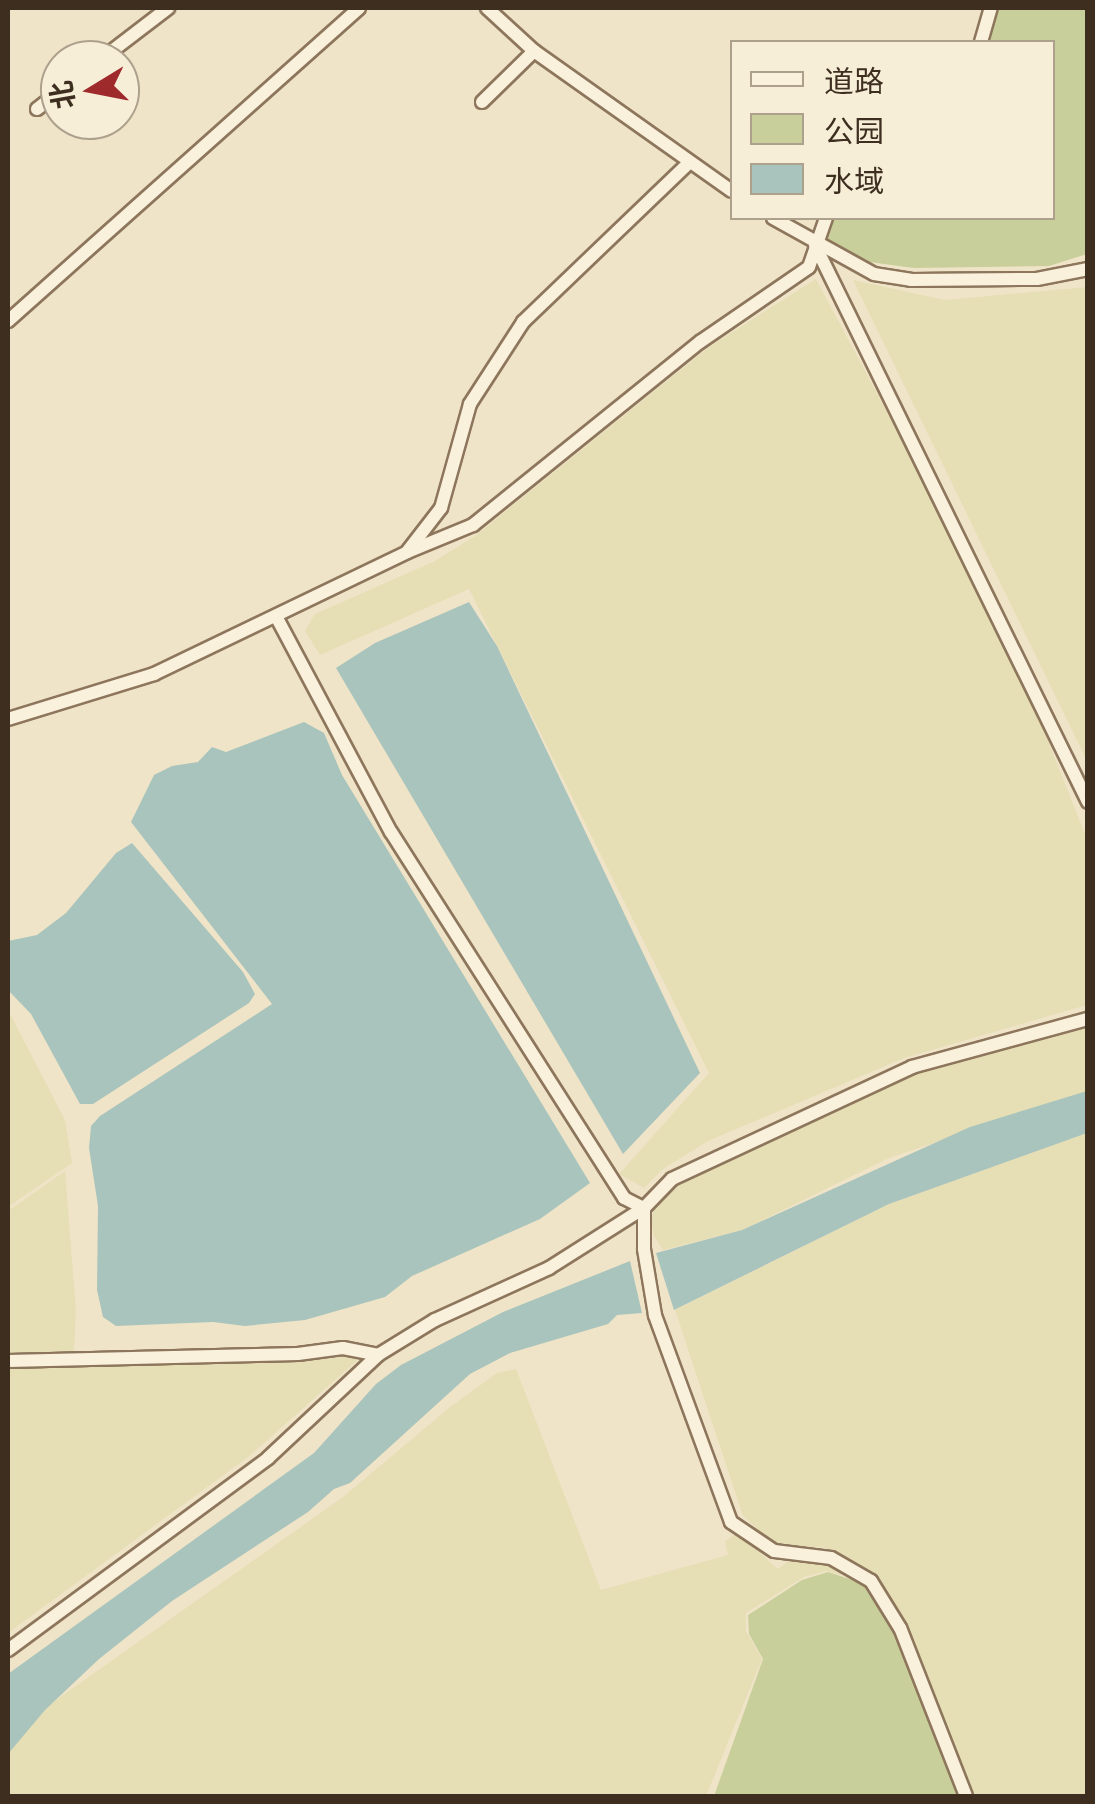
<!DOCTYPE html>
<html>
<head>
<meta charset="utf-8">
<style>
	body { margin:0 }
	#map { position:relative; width:1095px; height:1804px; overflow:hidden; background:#f0e4c8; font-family:Lora,"Noto Sans SC",serif }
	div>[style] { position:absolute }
	.farmland>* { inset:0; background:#e6deb5 }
	.green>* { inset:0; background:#c9cf9b }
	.water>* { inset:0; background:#a9c4bc }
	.roads { filter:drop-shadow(2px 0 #8d765c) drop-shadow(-2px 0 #8d765c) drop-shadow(0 2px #8d765c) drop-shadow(0 -2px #8d765c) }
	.street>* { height:12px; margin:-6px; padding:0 6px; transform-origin:6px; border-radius:6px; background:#faf1dc }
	span { translate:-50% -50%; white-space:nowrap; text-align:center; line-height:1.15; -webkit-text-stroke:9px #f7eed8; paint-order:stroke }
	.frame { position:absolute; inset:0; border:10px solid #3d2e20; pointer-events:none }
	.legend { position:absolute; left:730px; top:40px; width:325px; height:180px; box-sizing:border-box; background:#f7eed8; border:2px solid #ada18e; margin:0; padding:12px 18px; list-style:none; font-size:30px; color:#3d2e20 }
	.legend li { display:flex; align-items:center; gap:20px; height:50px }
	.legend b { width:50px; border:2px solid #ada18e }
	.north { position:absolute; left:40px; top:40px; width:100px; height:100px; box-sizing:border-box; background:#f7eed8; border:2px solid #ada18e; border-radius:50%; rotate:260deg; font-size:28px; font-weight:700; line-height:40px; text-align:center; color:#3d2e20 }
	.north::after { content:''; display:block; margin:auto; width:35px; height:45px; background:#9e2a2b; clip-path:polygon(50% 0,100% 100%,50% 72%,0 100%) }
</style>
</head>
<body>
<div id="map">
	<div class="farmland">
		<i style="clip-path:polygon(816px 279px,1006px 635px,1087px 839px,1087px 1005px,904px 1058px,708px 1141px,663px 1169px,644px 1188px,619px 1174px,709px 1073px,469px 589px,320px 655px,305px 631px,315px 614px,435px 561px,475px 536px,709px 347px)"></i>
		<i style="clip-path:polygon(853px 280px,945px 300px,1087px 287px,1087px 761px)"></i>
		<i style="clip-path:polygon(8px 1010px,65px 1120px,72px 1163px,8px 1207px)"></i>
		<i style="clip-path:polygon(1087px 1023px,1087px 1092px,889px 1158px,742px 1230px,663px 1250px,654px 1236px,651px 1220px,656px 1205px,676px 1185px,714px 1163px,917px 1073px)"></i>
		<i style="clip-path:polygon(1087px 1133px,1087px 1796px,972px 1796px,902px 1619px,875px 1576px,823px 1547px,777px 1547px,743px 1516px,675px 1310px,889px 1204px)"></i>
		<i style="clip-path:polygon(65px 1171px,76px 1311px,74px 1351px,8px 1353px,8px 1211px)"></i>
		<i style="clip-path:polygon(341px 1353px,361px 1357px,248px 1457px,8px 1633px,8px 1366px)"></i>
		<i style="clip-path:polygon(516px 1369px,601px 1590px,728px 1555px,725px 1541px,737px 1533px,778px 1569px,788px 1561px,831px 1566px,852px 1578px,827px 1571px,804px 1577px,746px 1613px,746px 1631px,762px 1659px,706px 1796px,8px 1796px,8px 1734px,343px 1497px,449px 1408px,497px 1373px)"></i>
	</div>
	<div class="green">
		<i style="clip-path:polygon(993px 8px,1087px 8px,1087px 254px,1049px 266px,914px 268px,869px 262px,821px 240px,834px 218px,1052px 218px,1052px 42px,983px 42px)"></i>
		<i style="clip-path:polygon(828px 1572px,868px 1585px,896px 1631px,960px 1796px,714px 1796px,763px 1659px,749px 1634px,748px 1615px,802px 1580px)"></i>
	</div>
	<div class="water">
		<i style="clip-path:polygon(469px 602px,497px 646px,700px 1073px,623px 1154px,336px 668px,375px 643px)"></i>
		<i style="clip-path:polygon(304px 722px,324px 733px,342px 775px,590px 1183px,540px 1219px,412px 1276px,385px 1297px,305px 1320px,245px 1326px,213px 1322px,116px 1326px,103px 1317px,97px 1290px,98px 1206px,89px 1148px,91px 1126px,100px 1116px,272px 1004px,131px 822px,154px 775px,172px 766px,198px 762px,212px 747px,226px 752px)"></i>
		<i style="clip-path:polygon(132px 843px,243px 972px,255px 994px,249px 1003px,93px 1104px,80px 1104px,31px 1014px,8px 990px,8px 941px,37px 935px,66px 913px,116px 853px)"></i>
		<i style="clip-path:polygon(1087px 1091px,1087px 1133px,889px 1204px,674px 1310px,656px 1253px,742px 1230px,970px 1127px)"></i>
		<i style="clip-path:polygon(630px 1261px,642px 1313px,617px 1315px,608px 1324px,510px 1353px,470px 1374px,350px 1483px,334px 1489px,308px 1512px,172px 1601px,99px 1659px,45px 1710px,8px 1754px,8px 1674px,314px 1453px,376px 1384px,401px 1365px,503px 1312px)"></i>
	</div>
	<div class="roads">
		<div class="street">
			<i style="left:487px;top:8px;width:64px;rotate:42.5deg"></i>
			<i style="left:534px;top:51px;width:242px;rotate:35.3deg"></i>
			<i style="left:981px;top:42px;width:35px;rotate:-74deg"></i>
			<i style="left:100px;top:60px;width:86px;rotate:-37.4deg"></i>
			<i style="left:482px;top:102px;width:73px;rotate:-44.4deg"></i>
			<i style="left:37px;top:109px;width:29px;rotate:-38deg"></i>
			<i style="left:773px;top:218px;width:115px;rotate:29deg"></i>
			<i style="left:874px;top:274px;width:37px;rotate:9deg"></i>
			<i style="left:911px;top:280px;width:126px;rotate:-0.5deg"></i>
			<i style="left:1037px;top:279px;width:52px;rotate:-11.1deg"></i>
			<i style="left:815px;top:245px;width:620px;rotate:63.89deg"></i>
			<i style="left:8px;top:321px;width:470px;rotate:-41.7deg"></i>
			<i style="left:410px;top:551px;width:68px;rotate:-22.4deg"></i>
			<i style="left:473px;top:525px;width:292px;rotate:-38.9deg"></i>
			<i style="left:700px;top:342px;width:132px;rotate:-34.5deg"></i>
			<i style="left:809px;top:267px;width:52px;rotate:-70.9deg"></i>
			<i style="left:277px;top:618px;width:242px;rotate:62deg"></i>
			<i style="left:391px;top:832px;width:434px;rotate:57.5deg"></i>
			<i style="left:624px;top:1198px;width:22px;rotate:27deg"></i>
			<i style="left:8px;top:719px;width:153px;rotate:-17.1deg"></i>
			<i style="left:154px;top:674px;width:281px;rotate:-25.7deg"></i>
			<i style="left:407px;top:552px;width:56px;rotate:-52.3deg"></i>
			<i style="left:441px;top:508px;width:108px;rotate:-74.4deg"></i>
			<i style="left:470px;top:404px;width:98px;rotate:-57.1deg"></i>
			<i style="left:523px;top:322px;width:230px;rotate:-43.8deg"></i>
			<i style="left:8px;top:1361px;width:290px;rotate:-1.4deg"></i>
			<i style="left:298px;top:1354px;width:45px;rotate:-7.6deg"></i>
			<i style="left:343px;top:1348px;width:36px;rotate:11deg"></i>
			<i style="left:8px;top:1650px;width:323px;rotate:-36.4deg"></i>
			<i style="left:268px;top:1458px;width:151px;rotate:-43.1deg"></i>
			<i style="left:378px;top:1355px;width:67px;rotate:-31.6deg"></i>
			<i style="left:435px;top:1320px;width:125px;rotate:-24.5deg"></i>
			<i style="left:549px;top:1268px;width:112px;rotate:-32.3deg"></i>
			<i style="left:966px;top:1796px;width:180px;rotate:-111.4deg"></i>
			<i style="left:900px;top:1628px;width:55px;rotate:-121.7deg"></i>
			<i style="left:871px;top:1581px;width:46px;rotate:-150.1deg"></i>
			<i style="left:831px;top:1558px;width:57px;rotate:-173deg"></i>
			<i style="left:774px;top:1551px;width:52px;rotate:-146deg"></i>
			<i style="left:731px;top:1522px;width:221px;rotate:-110.2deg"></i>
			<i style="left:655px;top:1315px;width:67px;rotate:-99.5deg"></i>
			<i style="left:644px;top:1249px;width:41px;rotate:-90deg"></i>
			<i style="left:644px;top:1208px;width:40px;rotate:-46deg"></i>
			<i style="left:672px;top:1179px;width:265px;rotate:-25deg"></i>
			<i style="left:912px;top:1067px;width:182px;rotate:-15.3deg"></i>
		</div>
	</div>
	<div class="frame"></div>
	<ul class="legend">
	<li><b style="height:12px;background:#faf1dc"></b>道路</li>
	<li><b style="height:28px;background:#c9cf9b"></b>公园</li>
	<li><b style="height:28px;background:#a9c4bc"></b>水域</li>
	</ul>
	<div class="north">北</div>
</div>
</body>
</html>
